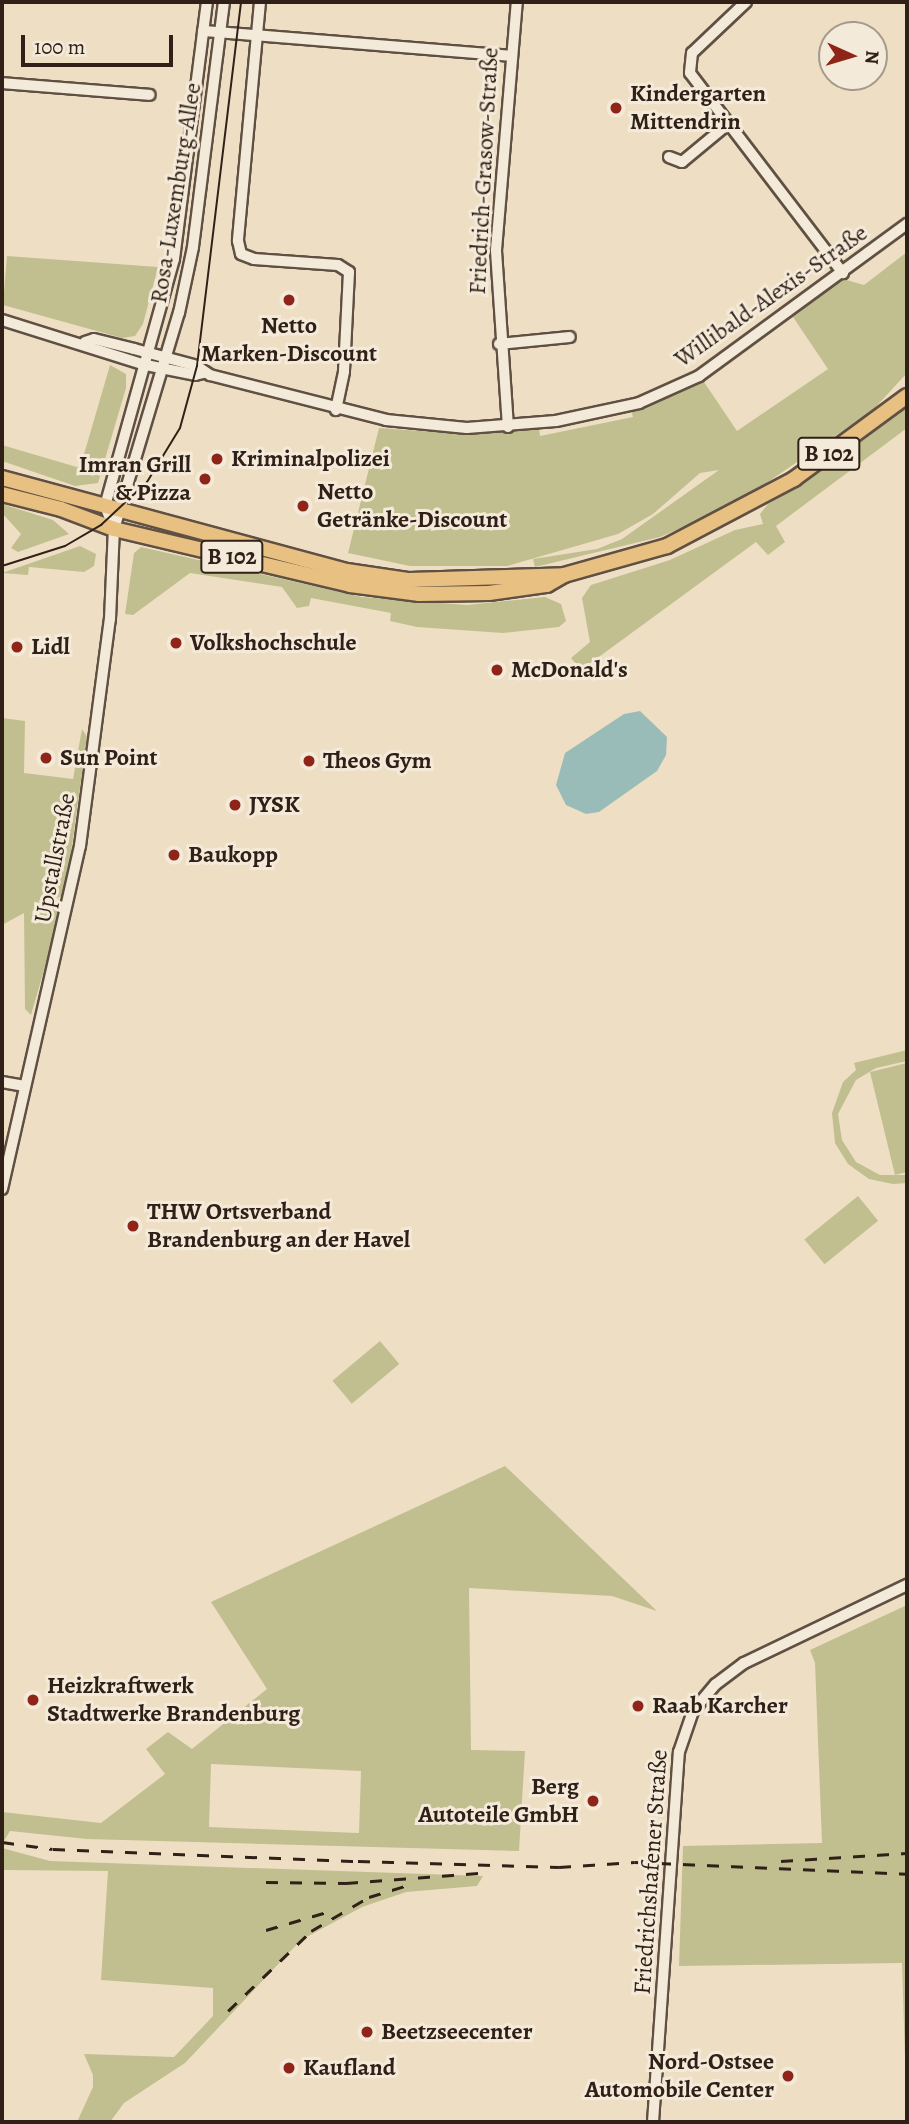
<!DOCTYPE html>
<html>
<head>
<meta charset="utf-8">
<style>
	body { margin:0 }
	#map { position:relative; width:909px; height:2124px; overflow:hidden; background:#eedfc4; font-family:Alegreya,serif }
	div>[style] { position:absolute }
	.green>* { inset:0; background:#c1bf8f; transform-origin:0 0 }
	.water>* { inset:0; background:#9abcb8 }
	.roads { filter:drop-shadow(2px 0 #605043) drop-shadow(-2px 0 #605043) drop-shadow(0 2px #605043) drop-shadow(0 -2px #605043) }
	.minor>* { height:10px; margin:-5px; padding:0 5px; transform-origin:5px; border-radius:5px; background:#f4ead9 }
	.major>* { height:14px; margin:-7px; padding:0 7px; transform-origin:7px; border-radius:7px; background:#e7c082 }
	.tram>* { height:2px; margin:-1px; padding:0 1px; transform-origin:1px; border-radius:1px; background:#302018 }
	.rail>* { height:2.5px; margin-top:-1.25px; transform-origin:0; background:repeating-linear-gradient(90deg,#302018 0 12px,transparent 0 24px) }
	.dots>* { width:19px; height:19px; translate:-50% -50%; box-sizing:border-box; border:4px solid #f4ead9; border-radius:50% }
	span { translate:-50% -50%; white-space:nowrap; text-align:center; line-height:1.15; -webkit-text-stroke:6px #f4ead9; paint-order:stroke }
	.shield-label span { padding:2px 5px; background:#f4ead9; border:2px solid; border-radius:5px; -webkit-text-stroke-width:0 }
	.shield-label { font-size:23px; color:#302018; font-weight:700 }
	.poi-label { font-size:24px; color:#302018; font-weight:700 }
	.left { translate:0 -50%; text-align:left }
	.right { translate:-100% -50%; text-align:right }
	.street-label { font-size:24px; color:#302018 }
	.frame { position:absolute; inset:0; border:4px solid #302018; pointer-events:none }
	.north { position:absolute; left:818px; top:21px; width:70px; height:70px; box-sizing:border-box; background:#f4ead9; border:2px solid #a6998c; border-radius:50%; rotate:94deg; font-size:19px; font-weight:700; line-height:28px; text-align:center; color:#302018 }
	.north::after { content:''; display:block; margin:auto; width:24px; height:32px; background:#8f2418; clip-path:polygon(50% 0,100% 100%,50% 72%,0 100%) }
	.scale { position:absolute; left:21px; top:35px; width:152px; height:32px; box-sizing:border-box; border:4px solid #302018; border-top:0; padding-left:9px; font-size:21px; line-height:24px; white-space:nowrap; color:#302018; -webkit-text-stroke:5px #f4ead9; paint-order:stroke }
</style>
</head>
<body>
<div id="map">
	<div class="green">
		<i style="clip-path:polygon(907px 252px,907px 373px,873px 410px,737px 503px,660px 537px,535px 567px,533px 559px,597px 549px,622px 539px,719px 470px,700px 473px,653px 514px,618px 534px,507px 566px,410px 566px,348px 553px,379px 428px,461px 434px,539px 428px,540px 436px,633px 417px,631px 410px,702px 379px,737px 431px,828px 369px,793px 317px,843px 279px,864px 285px)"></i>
		<i style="clip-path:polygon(7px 256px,158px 267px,143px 324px,135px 336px,122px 338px,3px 305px)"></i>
		<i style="clip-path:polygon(110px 365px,126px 374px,126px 388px,98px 483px,75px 486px,2px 461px,2px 445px,80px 468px)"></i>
		<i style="clip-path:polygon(907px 406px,907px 428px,776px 526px,785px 542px,768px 555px,756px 542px,581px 670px,571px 658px,590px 642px,582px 598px,591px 585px,670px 560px,735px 530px,763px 524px,760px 514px,768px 504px,803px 484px)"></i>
		<i style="clip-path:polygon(2px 504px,53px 520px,69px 534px,18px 552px,11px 548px,21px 534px,2px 513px)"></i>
		<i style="clip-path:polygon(80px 546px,96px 554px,94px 566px,84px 572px,29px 567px,28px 575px,2px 573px)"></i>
		<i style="clip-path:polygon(141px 547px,362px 597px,467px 605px,545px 597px,561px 604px,566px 621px,559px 627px,503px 633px,417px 627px,390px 621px,391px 613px,311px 598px,309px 606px,297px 608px,282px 587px,190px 573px,133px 615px,125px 614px,134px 553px)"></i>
		<i style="clip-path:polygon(2px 718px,25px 721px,24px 773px,73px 779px,82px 729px,87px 737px,65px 896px,55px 898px,54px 907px,62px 908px,31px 1015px,25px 1009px,24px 913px,2px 925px)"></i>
		<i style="clip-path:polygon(907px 1050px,907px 1061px,876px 1068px,856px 1080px,838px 1114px,842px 1140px,856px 1162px,880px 1175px,907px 1175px,907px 1183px,893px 1184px,869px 1179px,848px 1164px,835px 1143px,832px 1113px,843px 1082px,856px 1070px,854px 1063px)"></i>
		<i style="clip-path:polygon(907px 1063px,907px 1172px,895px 1175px,870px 1072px)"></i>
		<i style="left:858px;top:1196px;width:32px;height:69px;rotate:51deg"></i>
		<i style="left:380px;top:1341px;width:30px;height:62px;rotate:50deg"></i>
		<i style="clip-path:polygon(evenodd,505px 1466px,657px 1611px,612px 1596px,469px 1588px,471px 1750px,525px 1751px,519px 1851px,87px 1839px,10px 1831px,2px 1844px,2px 1812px,101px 1823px,165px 1774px,146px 1749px,168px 1732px,192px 1749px,267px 1689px,211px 1602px,505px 1466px,211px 1764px,361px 1771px,359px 1833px,209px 1827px,211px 1764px)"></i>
		<i style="clip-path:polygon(907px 1605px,907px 2122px,902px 1963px,679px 1966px,683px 1846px,822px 1843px,815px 1663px,810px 1650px)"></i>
		<i style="clip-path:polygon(2px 1848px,50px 1861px,483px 1876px,477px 1886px,406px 1892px,362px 1907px,301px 1940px,185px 2063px,124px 2103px,110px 2122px,77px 2122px,93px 2087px,93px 2075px,84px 2054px,174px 2057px,213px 2016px,213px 1988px,101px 1980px,108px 1871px,2px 1870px)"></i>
	</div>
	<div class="water">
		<i style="clip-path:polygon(640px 711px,667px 737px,666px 755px,657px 771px,599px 812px,586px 814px,566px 805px,556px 785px,565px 753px,624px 714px)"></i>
	</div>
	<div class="roads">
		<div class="minor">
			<i style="left:260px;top:2px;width:240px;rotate:95.3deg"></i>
			<i style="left:238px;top:241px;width:13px;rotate:77deg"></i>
			<i style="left:241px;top:254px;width:14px;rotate:21deg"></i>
			<i style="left:254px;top:259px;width:84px;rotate:4.1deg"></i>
			<i style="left:338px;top:265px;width:13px;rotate:32deg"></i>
			<i style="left:349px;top:272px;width:100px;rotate:92.9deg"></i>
			<i style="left:344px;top:372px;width:39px;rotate:102deg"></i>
			<i style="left:746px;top:2px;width:74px;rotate:136.6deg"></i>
			<i style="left:692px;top:53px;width:20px;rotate:96deg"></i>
			<i style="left:690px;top:73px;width:252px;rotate:52.6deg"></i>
			<i style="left:203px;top:31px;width:309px;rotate:4.6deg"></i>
			<i style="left:2px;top:83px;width:148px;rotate:4.6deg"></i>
			<i style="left:669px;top:157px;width:14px;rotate:21deg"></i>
			<i style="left:682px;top:162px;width:60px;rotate:-39.6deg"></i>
			<i style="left:2px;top:320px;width:151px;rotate:17.4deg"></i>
			<i style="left:146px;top:365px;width:50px;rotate:11.5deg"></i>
			<i style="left:195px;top:375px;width:9px;rotate:-13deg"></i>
			<i style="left:85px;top:342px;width:9px;rotate:-18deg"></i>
			<i style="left:94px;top:339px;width:41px;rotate:14deg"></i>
			<i style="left:134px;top:349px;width:65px;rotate:15.1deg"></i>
			<i style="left:197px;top:366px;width:16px;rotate:35deg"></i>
			<i style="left:210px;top:375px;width:182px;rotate:14.3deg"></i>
			<i style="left:386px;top:420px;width:81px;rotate:5.6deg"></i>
			<i style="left:467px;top:428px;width:89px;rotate:-4.5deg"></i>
			<i style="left:556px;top:421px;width:85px;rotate:-12.2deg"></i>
			<i style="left:639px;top:403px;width:66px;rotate:-24.2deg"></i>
			<i style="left:699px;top:376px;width:258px;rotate:-36.2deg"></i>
			<i style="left:499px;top:344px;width:71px;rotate:-5.6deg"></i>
			<i style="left:508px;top:427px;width:177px;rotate:-93.9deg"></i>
			<i style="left:496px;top:250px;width:249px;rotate:-85.2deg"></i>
			<i style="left:114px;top:529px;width:25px;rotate:-111deg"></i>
			<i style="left:105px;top:506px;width:256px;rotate:-74.4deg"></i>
			<i style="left:174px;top:259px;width:259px;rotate:-82.7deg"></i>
			<i style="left:2px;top:1082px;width:23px;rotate:10deg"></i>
			<i style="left:2px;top:1189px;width:352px;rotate:-77.2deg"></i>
			<i style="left:80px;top:846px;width:229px;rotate:-82.5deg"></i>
			<i style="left:110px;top:619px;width:90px;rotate:-87.5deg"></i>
			<i style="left:114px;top:529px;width:226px;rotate:-73.3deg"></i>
			<i style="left:179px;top:313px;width:67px;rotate:-78deg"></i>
			<i style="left:193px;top:247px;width:247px;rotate:-82.8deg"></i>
			<i style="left:653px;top:2122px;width:371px;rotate:-86deg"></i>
			<i style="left:679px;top:1752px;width:43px;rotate:-71.1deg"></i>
			<i style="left:693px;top:1711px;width:35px;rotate:-50deg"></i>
			<i style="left:716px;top:1684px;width:35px;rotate:-37deg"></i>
			<i style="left:744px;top:1663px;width:181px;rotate:-25.6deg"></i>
		</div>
		<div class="major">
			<i style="left:2px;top:478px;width:357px;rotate:15.1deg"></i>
			<i style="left:347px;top:571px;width:63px;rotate:8.3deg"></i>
			<i style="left:409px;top:580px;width:155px;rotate:-1.8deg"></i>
			<i style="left:2px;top:494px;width:61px;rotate:14.3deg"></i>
			<i style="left:61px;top:509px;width:57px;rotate:20.7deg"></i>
			<i style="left:114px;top:529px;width:243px;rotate:13.3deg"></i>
			<i style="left:350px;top:585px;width:70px;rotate:7.4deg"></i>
			<i style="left:419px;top:594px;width:70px;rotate:-0.8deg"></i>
			<i style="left:489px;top:593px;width:59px;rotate:-7.9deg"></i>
			<i style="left:547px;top:585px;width:20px;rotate:-30deg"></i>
			<i style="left:564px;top:575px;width:107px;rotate:-15.7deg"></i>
			<i style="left:667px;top:546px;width:144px;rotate:-27.8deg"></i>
			<i style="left:794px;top:479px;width:140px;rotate:-36.3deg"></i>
		</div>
	</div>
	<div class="tram">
		<i style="left:2px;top:566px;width:66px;rotate:-17.6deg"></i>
		<i style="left:65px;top:546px;width:42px;rotate:-30.3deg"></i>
		<i style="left:101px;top:525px;width:63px;rotate:-43.1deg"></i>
		<i style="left:147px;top:482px;width:63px;rotate:-58.6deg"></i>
		<i style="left:180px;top:428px;width:64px;rotate:-74.7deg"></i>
		<i style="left:197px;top:366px;width:367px;rotate:-83.1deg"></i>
	</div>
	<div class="rail">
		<i style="left:2px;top:1842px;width:51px;rotate:7.8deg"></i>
		<i style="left:53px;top:1849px;width:305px;rotate:2.3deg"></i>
		<i style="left:358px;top:1861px;width:201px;rotate:1.7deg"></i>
		<i style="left:559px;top:1867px;width:76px;rotate:-3.8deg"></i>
		<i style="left:635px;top:1862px;width:272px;rotate:2.5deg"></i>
		<i style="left:781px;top:1861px;width:126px;rotate:-3.6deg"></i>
		<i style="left:266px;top:1882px;width:80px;rotate:0.7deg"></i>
		<i style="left:346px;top:1883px;width:133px;rotate:-4.3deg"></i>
		<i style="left:266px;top:1930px;width:67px;rotate:-16.5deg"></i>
		<i style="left:228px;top:2011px;width:115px;rotate:-43.9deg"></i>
		<i style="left:311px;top:1931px;width:67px;rotate:-30.4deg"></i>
		<i style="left:369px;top:1897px;width:37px;rotate:-17deg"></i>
	</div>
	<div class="dots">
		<i style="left:616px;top:108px;background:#8f2418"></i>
		<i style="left:289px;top:300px;background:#8f2418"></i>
		<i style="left:217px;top:459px;background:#8f2418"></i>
		<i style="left:205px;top:479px;background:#8f2418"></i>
		<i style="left:303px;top:506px;background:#8f2418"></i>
		<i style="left:176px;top:643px;background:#8f2418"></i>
		<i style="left:17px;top:647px;background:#8f2418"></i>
		<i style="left:497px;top:670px;background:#8f2418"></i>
		<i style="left:46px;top:758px;background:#8f2418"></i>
		<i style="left:309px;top:761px;background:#8f2418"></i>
		<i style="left:235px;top:805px;background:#8f2418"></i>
		<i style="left:174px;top:855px;background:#8f2418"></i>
		<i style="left:133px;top:1226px;background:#8f2418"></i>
		<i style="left:33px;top:1700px;background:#8f2418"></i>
		<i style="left:638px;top:1706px;background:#8f2418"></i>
		<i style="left:593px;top:1801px;background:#8f2418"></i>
		<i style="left:367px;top:2032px;background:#8f2418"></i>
		<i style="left:289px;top:2068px;background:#8f2418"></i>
		<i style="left:788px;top:2076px;background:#8f2418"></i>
	</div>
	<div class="shield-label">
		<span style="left:829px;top:454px">B 102</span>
		<span style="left:232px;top:557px">B 102</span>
	</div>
	<div class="poi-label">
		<span class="left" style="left:630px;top:108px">Kindergarten<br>Mittendrin</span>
		<span style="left:289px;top:340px">Netto<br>Marken-Discount</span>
		<span class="left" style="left:231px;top:459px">Kriminalpolizei</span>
		<span class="right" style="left:191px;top:479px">Imran Grill<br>&amp; Pizza</span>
		<span class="left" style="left:317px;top:506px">Netto<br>Getränke-Discount</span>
		<span class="left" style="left:190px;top:643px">Volkshochschule</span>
		<span class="left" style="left:31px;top:647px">Lidl</span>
		<span class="left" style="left:511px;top:670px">McDonald's</span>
		<span class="left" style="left:60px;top:758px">Sun Point</span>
		<span class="left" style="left:323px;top:761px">Theos Gym</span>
		<span class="left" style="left:249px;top:805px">JYSK</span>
		<span class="left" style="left:188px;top:855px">Baukopp</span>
		<span class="left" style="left:147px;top:1226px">THW Ortsverband<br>Brandenburg an der Havel</span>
		<span class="left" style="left:47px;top:1700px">Heizkraftwerk<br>Stadtwerke Brandenburg</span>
		<span class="left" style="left:652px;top:1706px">Raab Karcher</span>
		<span class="right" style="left:579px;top:1801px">Berg<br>Autoteile GmbH</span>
		<span class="left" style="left:381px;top:2032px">Beetzseecenter</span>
		<span class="right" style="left:774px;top:2076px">Nord-Ostsee<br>Automobile Center</span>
		<span class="left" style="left:303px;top:2068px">Kaufland</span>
	</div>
	<div class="street-label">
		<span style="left:484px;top:171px;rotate:-87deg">Friedrich-Grasow-Straße</span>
		<span style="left:176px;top:193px;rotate:-81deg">Rosa-Luxemburg-Allee</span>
		<span style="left:771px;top:296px;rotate:-35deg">Willibald-Alexis-Straße</span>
		<span style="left:55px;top:858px;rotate:-79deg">Upstallstraße</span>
		<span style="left:651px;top:1872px;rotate:-86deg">Friedrichshafener Straße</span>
	</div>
	<div class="frame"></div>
	<div class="north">N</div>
	<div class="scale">100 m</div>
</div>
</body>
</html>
